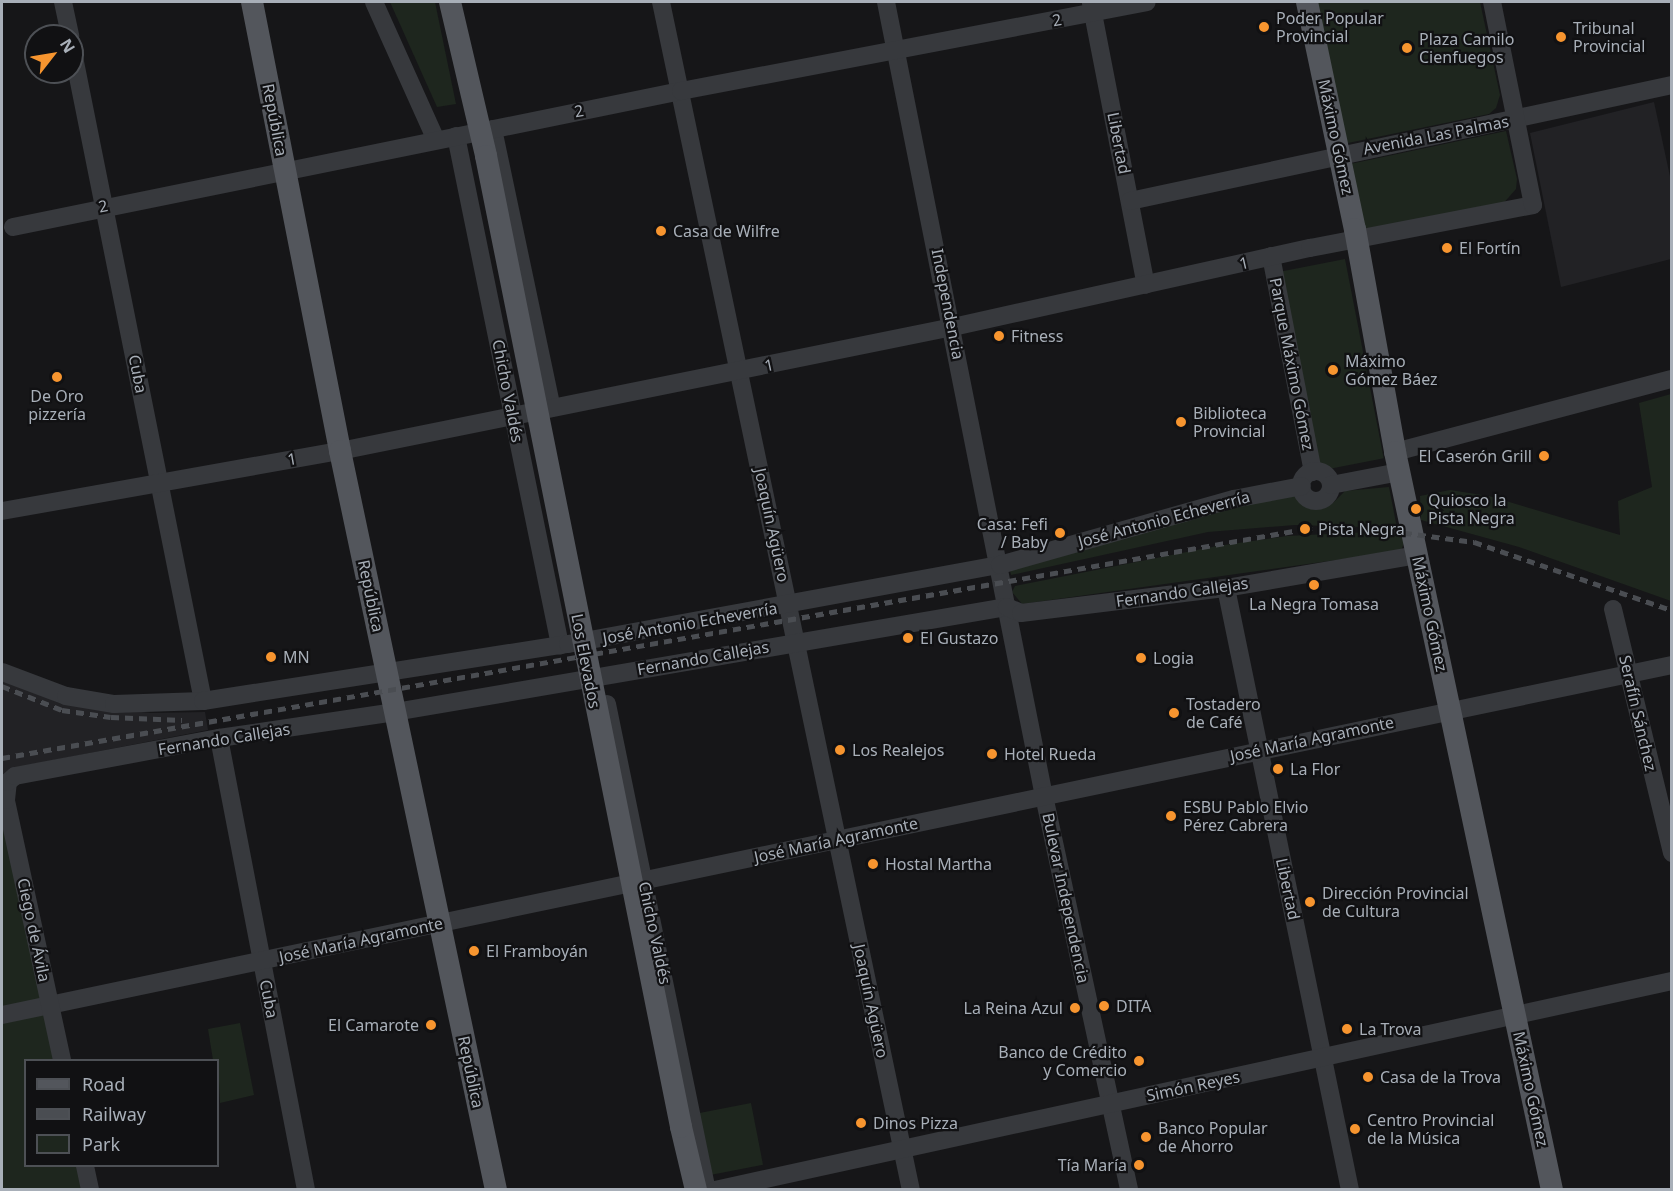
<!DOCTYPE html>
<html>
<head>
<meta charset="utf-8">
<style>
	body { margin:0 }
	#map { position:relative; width:1673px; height:1191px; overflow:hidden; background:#161618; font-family:"Noto Sans",sans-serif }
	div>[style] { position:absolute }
	.built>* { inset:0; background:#222225 }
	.green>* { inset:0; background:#1e261e; transform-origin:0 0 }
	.minor>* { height:18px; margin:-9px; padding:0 9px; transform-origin:9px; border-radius:9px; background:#37393d }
	.minor>.ring { margin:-9px; padding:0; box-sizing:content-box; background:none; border:18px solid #37393d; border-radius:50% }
	.major>* { height:22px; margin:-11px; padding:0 11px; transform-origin:11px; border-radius:11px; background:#53565c }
	.rail>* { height:4.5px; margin-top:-2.25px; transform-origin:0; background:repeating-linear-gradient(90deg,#4a4d52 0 8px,transparent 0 14px) }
	.major-bridge>* { height:22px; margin:-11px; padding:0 11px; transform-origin:11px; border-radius:11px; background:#53565c }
	.dots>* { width:16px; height:16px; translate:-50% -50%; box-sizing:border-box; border:3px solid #111113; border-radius:50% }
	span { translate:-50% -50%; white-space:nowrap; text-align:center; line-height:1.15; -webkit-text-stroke:4.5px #111113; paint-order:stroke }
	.poi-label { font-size:16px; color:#a8afb8 }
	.left { translate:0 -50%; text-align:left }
	.right { translate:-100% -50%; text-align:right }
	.street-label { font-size:16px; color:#a8afb8 }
	.frame { position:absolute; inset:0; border:3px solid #a8afb8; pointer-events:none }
	.legend { position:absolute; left:24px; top:1059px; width:195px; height:108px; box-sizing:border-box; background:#111113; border:2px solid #4d5055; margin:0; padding:8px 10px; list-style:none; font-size:18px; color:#a8afb8 }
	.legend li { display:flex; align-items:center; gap:12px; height:30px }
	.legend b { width:30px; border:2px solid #4d5055 }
	.north { position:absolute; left:24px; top:24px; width:60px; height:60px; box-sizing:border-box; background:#111113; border:2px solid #4d5055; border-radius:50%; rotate:59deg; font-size:16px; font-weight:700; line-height:24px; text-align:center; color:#a8afb8 }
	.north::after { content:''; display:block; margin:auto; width:21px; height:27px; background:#f7952f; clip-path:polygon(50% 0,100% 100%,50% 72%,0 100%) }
</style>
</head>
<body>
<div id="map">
	<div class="built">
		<i style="clip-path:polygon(1654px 102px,1671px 181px,1671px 259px,1561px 287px,1530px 133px)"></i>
		<i style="clip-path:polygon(2px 677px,59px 703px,151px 713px,205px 712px,208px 730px,18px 767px,2px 788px)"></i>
	</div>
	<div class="green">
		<i style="clip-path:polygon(390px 2px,435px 2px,456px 104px,437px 107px)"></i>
		<i style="clip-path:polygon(1315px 2px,1480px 2px,1500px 95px,1496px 108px,1489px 114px,1343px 144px)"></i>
		<i style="clip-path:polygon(1506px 131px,1517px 179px,1516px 189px,1501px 206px,1364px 231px,1350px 164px)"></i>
		<i style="left:1345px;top:259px;width:203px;height:65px;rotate:79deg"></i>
		<i style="clip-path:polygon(1671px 394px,1671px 601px,1519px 547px,1421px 520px,1420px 496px,1450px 490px,1489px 496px,1620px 535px,1618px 501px,1652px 487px,1639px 403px)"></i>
		<i style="clip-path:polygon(1389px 487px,1397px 528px,1295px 525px,1208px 532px,1011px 575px,1010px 570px,1221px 507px,1294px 496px,1311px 507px,1333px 503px,1345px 491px)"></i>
		<i style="clip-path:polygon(1370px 532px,1406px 537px,1401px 551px,1022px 604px,1012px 592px,1015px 586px,1217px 546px,1287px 536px)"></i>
		<i style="clip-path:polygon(2px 813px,57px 1060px,26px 1060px,26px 1166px,80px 1166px,85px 1189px,2px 1189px)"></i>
		<i style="clip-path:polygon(240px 1023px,254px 1095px,220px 1103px,218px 1060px,213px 1060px,208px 1029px)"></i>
		<i style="left:751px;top:1103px;width:63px;height:55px;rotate:79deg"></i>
	</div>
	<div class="minor">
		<i style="left:63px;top:2px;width:35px;rotate:78deg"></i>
		<i style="left:374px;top:2px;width:151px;rotate:65.8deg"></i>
		<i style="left:661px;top:2px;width:1214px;rotate:78.12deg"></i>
		<i style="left:886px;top:2px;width:810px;rotate:78.75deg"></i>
		<i style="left:1044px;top:796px;width:403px;rotate:77.8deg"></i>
		<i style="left:1091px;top:3px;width:287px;rotate:79deg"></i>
		<i style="left:72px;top:47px;width:667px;rotate:78.67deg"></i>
		<i style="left:493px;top:129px;width:285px;rotate:78.1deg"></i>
		<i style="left:456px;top:136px;width:520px;rotate:78.45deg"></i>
		<i style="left:1130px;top:201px;width:554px;rotate:-12.08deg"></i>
		<i style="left:13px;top:227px;width:682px;rotate:-11.51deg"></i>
		<i style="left:681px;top:91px;width:474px;rotate:-10.8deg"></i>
		<i style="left:1271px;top:256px;width:220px;rotate:79deg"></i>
		<i style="left:1395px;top:452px;width:286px;rotate:-14.8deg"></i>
		<i class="ring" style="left:1301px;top:471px;width:12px;height:12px"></i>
		<i style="left:1331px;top:485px;width:69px;rotate:-10.8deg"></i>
		<i style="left:2px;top:511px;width:343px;rotate:-10.1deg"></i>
		<i style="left:340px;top:451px;width:625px;rotate:-11.44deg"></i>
		<i style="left:953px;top:327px;width:366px;rotate:-12.5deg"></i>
		<i style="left:1310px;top:248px;width:227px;rotate:-10.9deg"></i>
		<i style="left:1533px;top:205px;width:207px;rotate:-101.4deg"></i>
		<i style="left:1226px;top:588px;width:615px;rotate:78.36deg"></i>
		<i style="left:1613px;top:609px;width:251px;rotate:76.4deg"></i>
		<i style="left:2px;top:672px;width:68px;rotate:20.6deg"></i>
		<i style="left:66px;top:696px;width:49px;rotate:9.5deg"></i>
		<i style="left:114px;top:704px;width:89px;rotate:-1.9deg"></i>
		<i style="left:203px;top:701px;width:369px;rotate:-8.9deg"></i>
		<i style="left:568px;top:644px;width:439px;rotate:-10.4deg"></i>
		<i style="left:1000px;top:565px;width:243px;rotate:-15.8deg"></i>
		<i style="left:1234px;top:499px;width:69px;rotate:-10.8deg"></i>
		<i style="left:607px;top:704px;width:496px;rotate:78.4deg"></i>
		<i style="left:219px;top:738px;width:460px;rotate:79.1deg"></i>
		<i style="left:2px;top:1015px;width:1706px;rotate:-11.84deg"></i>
		<i style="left:62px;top:1060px;width:266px;rotate:-102.2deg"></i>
		<i style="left:6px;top:800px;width:18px;rotate:-84deg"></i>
		<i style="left:8px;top:782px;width:9px;rotate:-41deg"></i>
		<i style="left:15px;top:776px;width:208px;rotate:-10.6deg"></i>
		<i style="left:219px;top:738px;width:178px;rotate:-8.4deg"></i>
		<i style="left:395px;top:712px;width:621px;rotate:-9.74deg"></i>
		<i style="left:1007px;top:607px;width:15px;rotate:23deg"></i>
		<i style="left:1021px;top:613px;width:207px;rotate:-7deg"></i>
		<i style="left:1226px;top:588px;width:195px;rotate:-9.8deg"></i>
		<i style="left:85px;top:1166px;width:25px;rotate:78deg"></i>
		<i style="left:715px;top:1190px;width:980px;rotate:-12.32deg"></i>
	</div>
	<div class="major">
		<i style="left:252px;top:2px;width:458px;rotate:78.9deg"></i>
		<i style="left:340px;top:451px;width:755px;rotate:78.08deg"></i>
		<i style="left:450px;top:2px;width:158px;rotate:76.8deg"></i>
		<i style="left:1307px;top:2px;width:232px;rotate:78.1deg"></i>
		<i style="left:1355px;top:229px;width:227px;rotate:79.8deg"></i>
		<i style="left:1395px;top:452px;width:755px;rotate:77.99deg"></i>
		<i style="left:681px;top:1127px;width:65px;rotate:76.6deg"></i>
	</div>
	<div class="rail">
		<i style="left:2px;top:686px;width:65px;rotate:21.8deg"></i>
		<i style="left:62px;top:710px;width:49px;rotate:8.1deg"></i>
		<i style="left:111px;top:717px;width:71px;rotate:2.4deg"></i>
		<i style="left:2px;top:758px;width:1323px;rotate:-9.97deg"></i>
		<i style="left:1305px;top:529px;width:71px"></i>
		<i style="left:1376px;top:529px;width:99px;rotate:7.6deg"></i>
		<i style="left:1474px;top:542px;width:209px;rotate:19deg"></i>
	</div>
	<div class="major-bridge">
		<i style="left:486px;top:156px;width:990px;rotate:78.64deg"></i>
	</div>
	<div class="dots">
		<i style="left:1264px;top:27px;background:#f7952f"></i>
		<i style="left:1561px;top:37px;background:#f7952f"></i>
		<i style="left:1407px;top:48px;background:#f7952f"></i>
		<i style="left:661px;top:231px;background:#f7952f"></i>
		<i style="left:1447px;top:248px;background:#f7952f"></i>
		<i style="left:999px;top:336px;background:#f7952f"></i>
		<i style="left:1333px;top:370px;background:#f7952f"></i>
		<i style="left:57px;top:377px;background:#f7952f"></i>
		<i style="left:1181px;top:422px;background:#f7952f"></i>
		<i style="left:1544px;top:456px;background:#f7952f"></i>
		<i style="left:1416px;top:509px;background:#f7952f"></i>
		<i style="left:1305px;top:529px;background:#f7952f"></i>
		<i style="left:1060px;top:533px;background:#f7952f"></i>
		<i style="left:1314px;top:585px;background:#f7952f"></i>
		<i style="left:908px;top:638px;background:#f7952f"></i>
		<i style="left:271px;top:657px;background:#f7952f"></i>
		<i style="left:1141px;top:658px;background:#f7952f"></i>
		<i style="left:1174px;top:713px;background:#f7952f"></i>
		<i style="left:840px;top:750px;background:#f7952f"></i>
		<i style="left:992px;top:754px;background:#f7952f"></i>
		<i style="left:1278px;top:769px;background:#f7952f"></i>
		<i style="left:1171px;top:816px;background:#f7952f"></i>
		<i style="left:873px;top:864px;background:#f7952f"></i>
		<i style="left:1310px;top:902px;background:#f7952f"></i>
		<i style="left:474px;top:951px;background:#f7952f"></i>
		<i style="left:1104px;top:1006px;background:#f7952f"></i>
		<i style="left:1075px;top:1008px;background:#f7952f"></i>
		<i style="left:431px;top:1025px;background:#f7952f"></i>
		<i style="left:1347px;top:1029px;background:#f7952f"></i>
		<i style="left:1139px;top:1061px;background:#f7952f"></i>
		<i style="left:1368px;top:1077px;background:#f7952f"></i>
		<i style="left:861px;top:1123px;background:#f7952f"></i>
		<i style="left:1355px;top:1129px;background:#f7952f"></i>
		<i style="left:1146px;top:1137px;background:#f7952f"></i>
		<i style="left:1139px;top:1165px;background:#f7952f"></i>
	</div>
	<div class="poi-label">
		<span class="left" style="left:1276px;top:27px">Poder Popular<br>Provincial</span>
		<span class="left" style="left:1573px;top:37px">Tribunal<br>Provincial</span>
		<span class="left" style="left:1419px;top:48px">Plaza Camilo<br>Cienfuegos</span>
		<span class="left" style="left:673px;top:231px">Casa de Wilfre</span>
		<span class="left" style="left:1459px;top:248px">El Fortín</span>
		<span class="left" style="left:1011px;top:336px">Fitness</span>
		<span class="left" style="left:1345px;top:370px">Máximo<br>Gómez Báez</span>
		<span style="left:57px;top:405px">De Oro<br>pizzería</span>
		<span class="left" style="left:1193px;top:422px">Biblioteca<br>Provincial</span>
		<span class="right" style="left:1532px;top:456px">El Caserón Grill</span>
		<span class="left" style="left:1428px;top:509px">Quiosco la<br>Pista Negra</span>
		<span class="right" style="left:1048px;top:533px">Casa: Fefi<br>/ Baby</span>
		<span class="left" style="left:1318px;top:529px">Pista Negra</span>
		<span style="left:1314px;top:604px">La Negra Tomasa</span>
		<span class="left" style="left:920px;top:638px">El Gustazo</span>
		<span class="left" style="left:283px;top:657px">MN</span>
		<span class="left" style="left:1153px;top:658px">Logia</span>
		<span class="left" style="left:1186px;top:713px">Tostadero<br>de Café</span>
		<span class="left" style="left:852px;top:750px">Los Realejos</span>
		<span class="left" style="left:1004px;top:754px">Hotel Rueda</span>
		<span class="left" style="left:1290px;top:769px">La Flor</span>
		<span class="left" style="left:1183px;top:816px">ESBU Pablo Elvio<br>Pérez Cabrera</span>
		<span class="left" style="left:885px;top:864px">Hostal Martha</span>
		<span class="left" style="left:1322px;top:902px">Dirección Provincial<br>de Cultura</span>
		<span class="left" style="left:486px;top:951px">El Framboyán</span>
		<span class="left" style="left:1116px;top:1006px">DITA</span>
		<span class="right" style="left:1063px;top:1008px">La Reina Azul</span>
		<span class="right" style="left:419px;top:1025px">El Camarote</span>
		<span class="left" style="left:1359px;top:1029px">La Trova</span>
		<span class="right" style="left:1127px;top:1061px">Banco de Crédito<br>y Comercio</span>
		<span class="left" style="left:1380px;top:1077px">Casa de la Trova</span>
		<span class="left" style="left:1367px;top:1129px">Centro Provincial<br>de la Música</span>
		<span class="left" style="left:873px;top:1123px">Dinos Pizza</span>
		<span class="left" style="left:1158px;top:1137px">Banco Popular<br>de Ahorro</span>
		<span class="right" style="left:1127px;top:1165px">Tía María</span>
	</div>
	<div class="street-label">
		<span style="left:1057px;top:20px;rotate:-11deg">2</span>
		<span style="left:579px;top:111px;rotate:-11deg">2</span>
		<span style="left:275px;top:120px;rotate:79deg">República</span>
		<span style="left:1436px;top:135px;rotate:-11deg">Avenida Las Palmas</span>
		<span style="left:1336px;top:137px;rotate:78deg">Máximo Gómez</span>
		<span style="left:1119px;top:143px;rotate:79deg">Libertad</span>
		<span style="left:103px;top:206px;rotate:-12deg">2</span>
		<span style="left:1244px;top:263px;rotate:-13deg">1</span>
		<span style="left:948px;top:304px;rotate:79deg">Independencia</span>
		<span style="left:1292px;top:364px;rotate:79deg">Parque Máximo Gómez</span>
		<span style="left:769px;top:365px;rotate:-12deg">1</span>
		<span style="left:138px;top:374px;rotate:79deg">Cuba</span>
		<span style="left:508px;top:391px;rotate:79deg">Chicho Valdés</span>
		<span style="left:292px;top:459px;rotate:-10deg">1</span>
		<span style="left:1164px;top:519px;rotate:-15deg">José Antonio Echeverría</span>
		<span style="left:772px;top:525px;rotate:78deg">Joaquín Agüero</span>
		<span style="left:1182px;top:592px;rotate:-8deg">Fernando Callejas</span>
		<span style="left:371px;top:596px;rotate:78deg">República</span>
		<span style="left:1430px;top:614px;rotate:78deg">Máximo Gómez</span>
		<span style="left:690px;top:623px;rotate:-10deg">José Antonio Echeverría</span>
		<span style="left:703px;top:658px;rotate:-10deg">Fernando Callejas</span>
		<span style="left:586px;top:661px;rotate:79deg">Los Elevados</span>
		<span style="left:1638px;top:713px;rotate:77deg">Serafín Sánchez</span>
		<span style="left:224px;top:739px;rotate:-9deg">Fernando Callejas</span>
		<span style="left:1312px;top:739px;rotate:-12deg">José María Agramonte</span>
		<span style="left:836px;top:840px;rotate:-12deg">José María Agramonte</span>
		<span style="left:1288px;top:889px;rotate:78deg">Libertad</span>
		<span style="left:1066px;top:898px;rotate:78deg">Bulevar Independencia</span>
		<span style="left:34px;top:930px;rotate:78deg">Ciego de Ávila</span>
		<span style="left:655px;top:933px;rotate:78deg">Chicho Valdés</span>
		<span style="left:361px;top:940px;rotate:-12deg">José María Agramonte</span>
		<span style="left:269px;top:999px;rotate:79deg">Cuba</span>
		<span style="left:871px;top:1001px;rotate:78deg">Joaquín Agüero</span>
		<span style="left:471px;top:1072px;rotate:78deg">República</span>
		<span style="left:1193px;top:1086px;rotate:-12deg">Simón Reyes</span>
		<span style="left:1531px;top:1089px;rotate:78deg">Máximo Gómez</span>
	</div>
	<div class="frame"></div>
	<ul class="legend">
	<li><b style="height:8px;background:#53565c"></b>Road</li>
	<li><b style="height:8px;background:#4a4d52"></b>Railway</li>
	<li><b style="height:16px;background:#1e261e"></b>Park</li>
	</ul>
	<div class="north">N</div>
</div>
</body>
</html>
